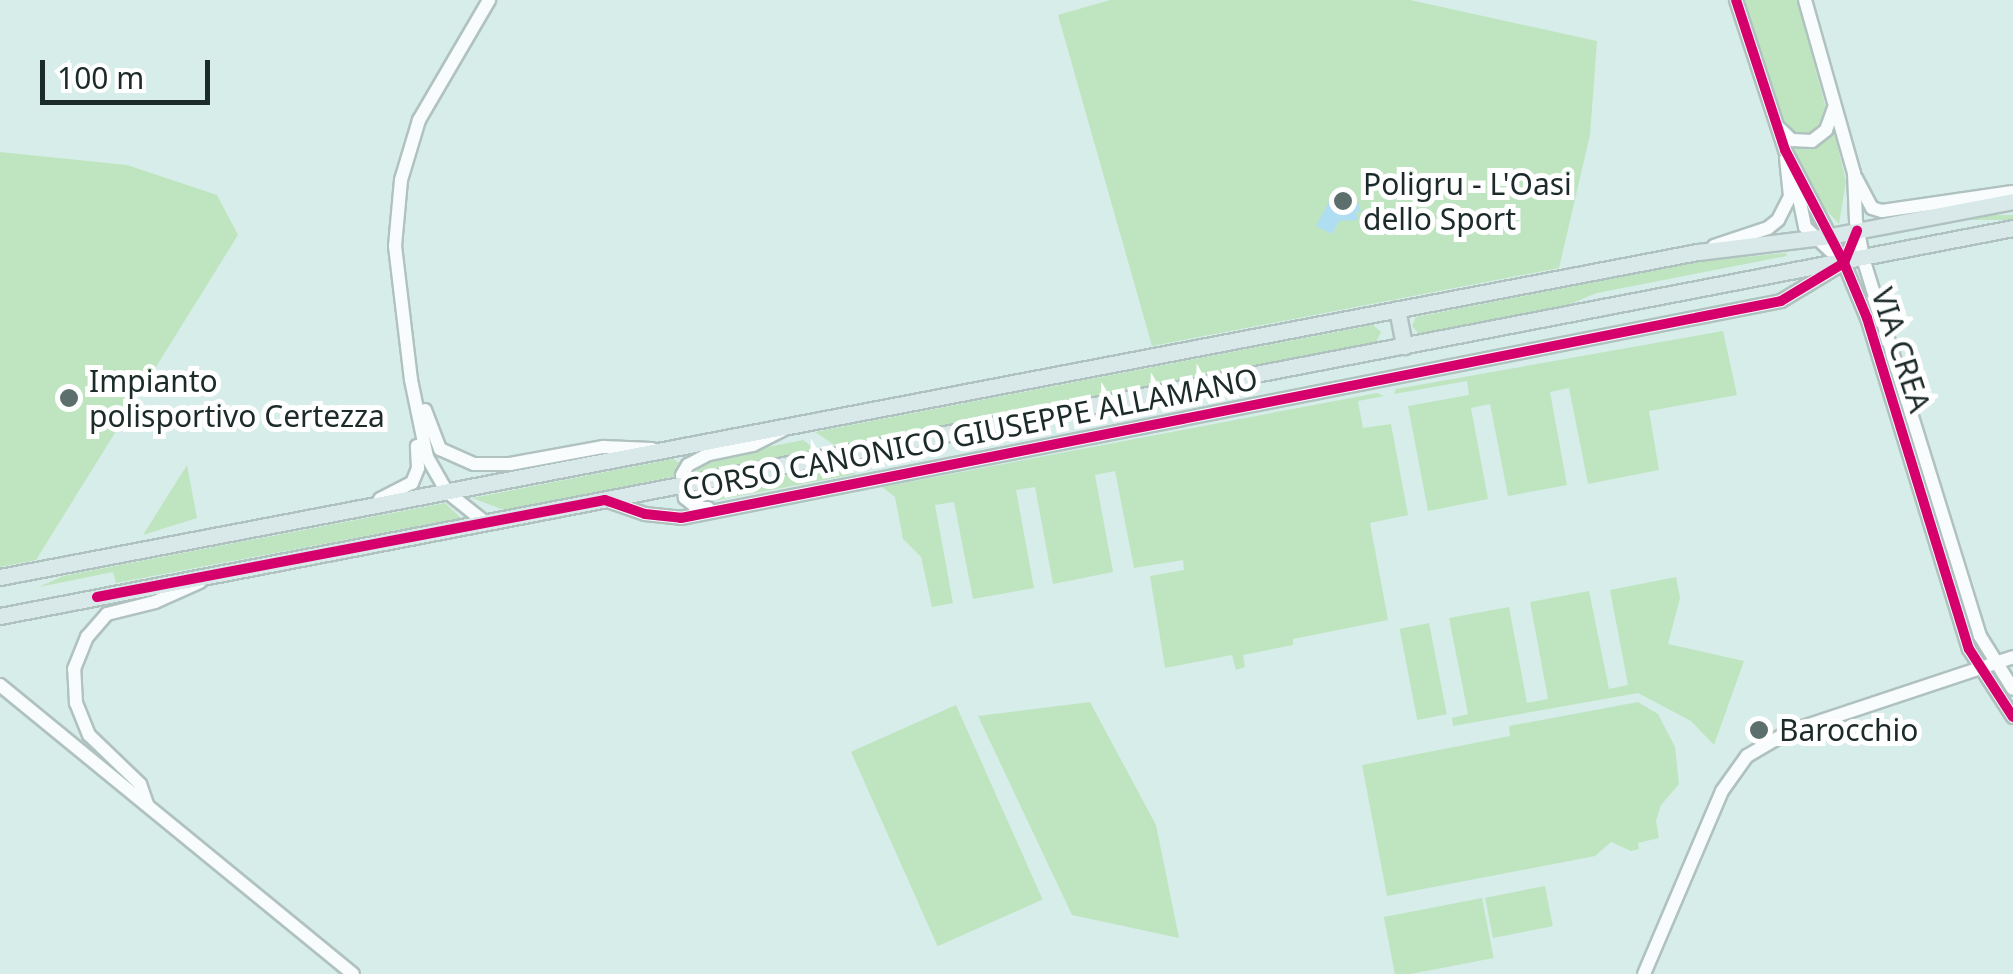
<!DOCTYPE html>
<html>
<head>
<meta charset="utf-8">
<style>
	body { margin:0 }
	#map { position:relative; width:2013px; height:974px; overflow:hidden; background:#d7edea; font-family:"Noto Sans",sans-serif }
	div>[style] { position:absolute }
	.green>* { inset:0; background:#bfe5c0; transform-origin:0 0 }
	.water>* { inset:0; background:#afddf2 }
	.roads { filter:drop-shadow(2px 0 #b0c2c0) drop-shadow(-2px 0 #b0c2c0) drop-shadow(0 2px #b0c2c0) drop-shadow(0 -2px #b0c2c0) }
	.minor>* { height:12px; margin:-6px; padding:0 6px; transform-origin:6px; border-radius:6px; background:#f9fcfc }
	.major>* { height:15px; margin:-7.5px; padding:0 7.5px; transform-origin:7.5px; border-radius:7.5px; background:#d9e9ea }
	.cycleway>* { height:10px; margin:-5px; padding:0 5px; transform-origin:5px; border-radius:5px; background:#d6006c }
	.dots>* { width:28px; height:28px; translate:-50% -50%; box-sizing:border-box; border:5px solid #fff; border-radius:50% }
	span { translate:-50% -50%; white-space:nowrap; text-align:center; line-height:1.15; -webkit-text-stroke:10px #fff; paint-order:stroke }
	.poi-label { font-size:30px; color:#1c2b29 }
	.left { translate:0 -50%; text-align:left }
	.street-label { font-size:30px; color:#1c2b29 }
	.scale { position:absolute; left:40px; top:60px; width:170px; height:45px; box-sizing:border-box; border:5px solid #1c2b29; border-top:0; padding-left:12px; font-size:30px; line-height:35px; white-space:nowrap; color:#1c2b29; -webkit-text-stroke:8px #fff; paint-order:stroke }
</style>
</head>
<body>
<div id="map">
	<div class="green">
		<i style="clip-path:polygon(1110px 0,1410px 0,1597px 41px,1590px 135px,1559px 268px,1152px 346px,1058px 15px)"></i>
		<i style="clip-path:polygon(1741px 0,1797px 0,1827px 112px,1817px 134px,1801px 138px,1783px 128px)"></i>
		<i style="clip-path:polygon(1833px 127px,1846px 181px,1839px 224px,1817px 200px,1787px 142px,1793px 144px)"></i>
		<i style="clip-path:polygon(0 152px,127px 165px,217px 195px,238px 235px,36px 560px,0 567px)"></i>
		<i style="left:2013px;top:215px;width:5px;height:123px;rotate:90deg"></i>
		<i style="clip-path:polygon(1786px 253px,1787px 256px,1597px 293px,1565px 306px,1419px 334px,1412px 326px,1416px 317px,1703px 261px)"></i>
		<i style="clip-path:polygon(1373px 325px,1381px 332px,1376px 342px,836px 446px,815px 432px)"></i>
		<i style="clip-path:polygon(1723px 331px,1737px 395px,1649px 411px,1659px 470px,1588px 484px,1569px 388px,1550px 392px,1567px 485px,1508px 496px,1490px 404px,1471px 408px,1488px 499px,1428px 511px,1408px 406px,1469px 395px,1467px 381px,1394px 394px,1396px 389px)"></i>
		<i style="clip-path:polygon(1377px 393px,1384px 396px,1358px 401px,1363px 428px,1391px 424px,1408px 515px,1370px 523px,1388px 620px,1293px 639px,1293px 645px,1243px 655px,1245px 667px,1236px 670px,1232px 655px,1165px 668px,1150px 576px,1184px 570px,1183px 560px,1134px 568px,1115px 471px,1095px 475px,1113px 572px,1053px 584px,1035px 487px,1016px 490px,1034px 588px,973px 599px,954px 502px,935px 505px,953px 603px,932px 607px,921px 557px,903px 539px,895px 497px,882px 487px)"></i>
		<i style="clip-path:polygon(803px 440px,817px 450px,689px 474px,703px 460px)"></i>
		<i style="clip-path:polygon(673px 459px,681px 464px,676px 476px,504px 510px,472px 498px)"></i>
		<i style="clip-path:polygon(843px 464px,856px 474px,712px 501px,704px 491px)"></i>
		<i style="clip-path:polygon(187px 465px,197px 518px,143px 535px)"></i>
		<i style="clip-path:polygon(445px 503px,461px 518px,116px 583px,113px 572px,39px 587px,63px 576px)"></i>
		<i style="clip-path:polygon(1676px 577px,1680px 598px,1668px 644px,1744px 661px,1714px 745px,1691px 721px,1638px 693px,1453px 726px,1452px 718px,1468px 714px,1449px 618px,1509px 607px,1527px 703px,1548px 699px,1530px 602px,1589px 591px,1609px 689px,1628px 685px,1610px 590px)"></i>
		<i style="left:1429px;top:623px;width:93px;height:30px;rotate:79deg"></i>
		<i style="clip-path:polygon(1090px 702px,1156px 825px,1179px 938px,1072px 915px,978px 716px)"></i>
		<i style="clip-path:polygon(1638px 702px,1658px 714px,1675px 747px,1679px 784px,1661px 805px,1656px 821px,1659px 838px,1638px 843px,1639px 849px,1631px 851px,1611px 842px,1595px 856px,1387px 896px,1362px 765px,1510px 736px,1509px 726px)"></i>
		<i style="left:956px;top:705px;width:213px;height:115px;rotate:66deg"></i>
		<i style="left:1545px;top:886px;width:41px;height:61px;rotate:79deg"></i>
		<i style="left:1482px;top:898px;width:61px;height:100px;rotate:79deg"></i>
	</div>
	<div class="water">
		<i style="clip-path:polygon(1332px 196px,1347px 204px,1358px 203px,1361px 212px,1356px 212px,1358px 220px,1339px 221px,1332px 234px,1316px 226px)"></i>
	</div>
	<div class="roads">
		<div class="minor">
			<i style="left:1736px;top:0;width:158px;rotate:71.9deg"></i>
			<i style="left:1785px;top:150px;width:127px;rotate:62.4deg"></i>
			<i style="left:1844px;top:263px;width:60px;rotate:67.3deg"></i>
			<i style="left:1867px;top:318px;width:346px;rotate:72.9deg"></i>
			<i style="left:1969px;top:649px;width:81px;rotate:57.1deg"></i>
			<i style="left:1805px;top:0;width:180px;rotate:74.2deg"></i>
			<i style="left:1854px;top:173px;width:48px;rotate:87.6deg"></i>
			<i style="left:1856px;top:221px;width:38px;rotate:79deg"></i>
			<i style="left:1863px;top:258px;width:396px;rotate:72.8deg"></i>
			<i style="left:1980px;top:636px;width:62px;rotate:58.1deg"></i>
			<i style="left:1779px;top:128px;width:18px;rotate:43deg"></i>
			<i style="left:1792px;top:140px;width:20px;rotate:3deg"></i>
			<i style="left:1812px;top:141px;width:18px;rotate:-38deg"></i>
			<i style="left:1826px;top:130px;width:23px;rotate:-70deg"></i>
			<i style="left:1856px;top:178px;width:34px;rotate:62deg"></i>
			<i style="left:1872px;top:208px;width:10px;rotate:17deg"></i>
			<i style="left:1882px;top:211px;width:132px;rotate:-8.3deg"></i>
			<i style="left:1796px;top:183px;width:45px;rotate:78.4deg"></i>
			<i style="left:1805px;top:227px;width:45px;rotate:43.2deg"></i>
			<i style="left:1714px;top:246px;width:57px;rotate:-18.4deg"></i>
			<i style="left:1768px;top:228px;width:13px;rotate:-39deg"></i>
			<i style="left:1778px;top:220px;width:27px;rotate:-63deg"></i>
			<i style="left:1790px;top:196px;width:38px;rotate:-96deg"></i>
			<i style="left:425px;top:410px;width:42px;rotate:69deg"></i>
			<i style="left:440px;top:449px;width:37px;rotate:24deg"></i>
			<i style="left:474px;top:464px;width:36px"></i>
			<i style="left:510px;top:464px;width:95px;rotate:-10.4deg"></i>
			<i style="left:603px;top:447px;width:49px;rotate:2.3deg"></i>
			<i style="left:380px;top:499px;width:36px;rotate:-27deg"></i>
			<i style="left:412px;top:483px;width:16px;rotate:-68deg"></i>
			<i style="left:418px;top:468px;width:22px;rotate:-93deg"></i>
			<i style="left:605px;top:500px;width:42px;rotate:19.3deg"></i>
			<i style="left:645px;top:514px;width:36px;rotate:6deg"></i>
			<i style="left:681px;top:518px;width:1121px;rotate:-11.16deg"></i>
			<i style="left:1781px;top:301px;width:74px;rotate:-31.1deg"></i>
			<i style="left:1844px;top:263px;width:35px;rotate:-68deg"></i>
			<i style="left:708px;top:508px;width:11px;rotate:180deg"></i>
			<i style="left:697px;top:508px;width:16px;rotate:-140deg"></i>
			<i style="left:685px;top:498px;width:23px;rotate:-97deg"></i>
			<i style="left:682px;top:475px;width:12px;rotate:-59deg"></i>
			<i style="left:688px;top:465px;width:24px;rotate:-28deg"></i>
			<i style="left:709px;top:454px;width:45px;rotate:-11.6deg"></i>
			<i style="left:753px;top:445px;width:34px;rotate:-27deg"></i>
			<i style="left:486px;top:523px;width:50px;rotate:-141.5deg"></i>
			<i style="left:447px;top:492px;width:40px;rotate:-119.7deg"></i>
			<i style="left:427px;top:457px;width:79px;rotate:-101.7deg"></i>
			<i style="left:411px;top:380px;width:135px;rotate:-96.8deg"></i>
			<i style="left:395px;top:246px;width:66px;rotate:-84.8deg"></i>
			<i style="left:401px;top:180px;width:63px;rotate:-73.3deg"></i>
			<i style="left:419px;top:120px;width:139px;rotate:-59.7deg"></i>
			<i style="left:0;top:685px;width:456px;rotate:39.3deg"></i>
			<i style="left:147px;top:804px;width:21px;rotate:-109deg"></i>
			<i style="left:140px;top:784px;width:71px;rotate:-136.1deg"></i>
			<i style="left:89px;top:735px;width:35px;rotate:-112deg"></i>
			<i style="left:76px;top:703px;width:34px;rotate:-93deg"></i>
			<i style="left:74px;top:669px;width:35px;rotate:-68deg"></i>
			<i style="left:87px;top:637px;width:30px;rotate:-49deg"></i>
			<i style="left:107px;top:614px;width:49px;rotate:-14deg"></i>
			<i style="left:155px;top:602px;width:49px;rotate:-24deg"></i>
			<i style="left:1644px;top:974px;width:199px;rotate:-66.9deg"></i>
			<i style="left:1722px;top:791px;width:43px;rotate:-54.5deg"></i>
			<i style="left:1747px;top:756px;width:48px;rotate:-30.3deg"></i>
			<i style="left:1788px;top:732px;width:237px;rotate:-18.4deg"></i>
		</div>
		<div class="major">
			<i style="left:1397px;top:309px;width:38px;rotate:79deg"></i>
			<i style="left:0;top:577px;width:1729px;rotate:-10.84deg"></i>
			<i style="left:1698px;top:252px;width:133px;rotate:-6.9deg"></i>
			<i style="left:1830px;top:236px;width:186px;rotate:-10.8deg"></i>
			<i style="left:0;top:616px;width:2050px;rotate:-10.91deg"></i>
		</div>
	</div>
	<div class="cycleway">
		<i style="left:1736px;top:0;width:158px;rotate:71.9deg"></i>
		<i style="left:1785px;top:150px;width:127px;rotate:62.4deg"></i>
		<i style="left:1844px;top:263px;width:60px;rotate:67.3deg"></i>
		<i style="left:1867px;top:318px;width:346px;rotate:72.9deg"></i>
		<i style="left:1969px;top:649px;width:81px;rotate:57.1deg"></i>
		<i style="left:97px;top:597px;width:517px;rotate:-10.81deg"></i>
		<i style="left:605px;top:500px;width:42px;rotate:19.3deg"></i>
		<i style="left:645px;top:514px;width:36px;rotate:6deg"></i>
		<i style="left:681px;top:518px;width:1121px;rotate:-11.16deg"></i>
		<i style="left:1781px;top:301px;width:74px;rotate:-31.1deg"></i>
		<i style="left:1844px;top:263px;width:35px;rotate:-68deg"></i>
	</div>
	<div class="dots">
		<i style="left:1343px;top:201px;background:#5d6f6d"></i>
		<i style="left:69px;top:398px;background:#5d6f6d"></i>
		<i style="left:1759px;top:730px;background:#5d6f6d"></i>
	</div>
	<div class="poi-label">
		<span class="left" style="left:1363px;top:201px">Poligru - L'Oasi<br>dello Sport</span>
		<span class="left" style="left:89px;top:398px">Impianto<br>polisportivo Certezza</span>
		<span class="left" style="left:1779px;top:730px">Barocchio</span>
	</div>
	<div class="street-label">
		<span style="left:1901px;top:350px;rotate:72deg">VIA CREA</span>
		<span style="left:970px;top:434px;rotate:-11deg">CORSO CANONICO GIUSEPPE ALLAMANO</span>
	</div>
	<div class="scale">100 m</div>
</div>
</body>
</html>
